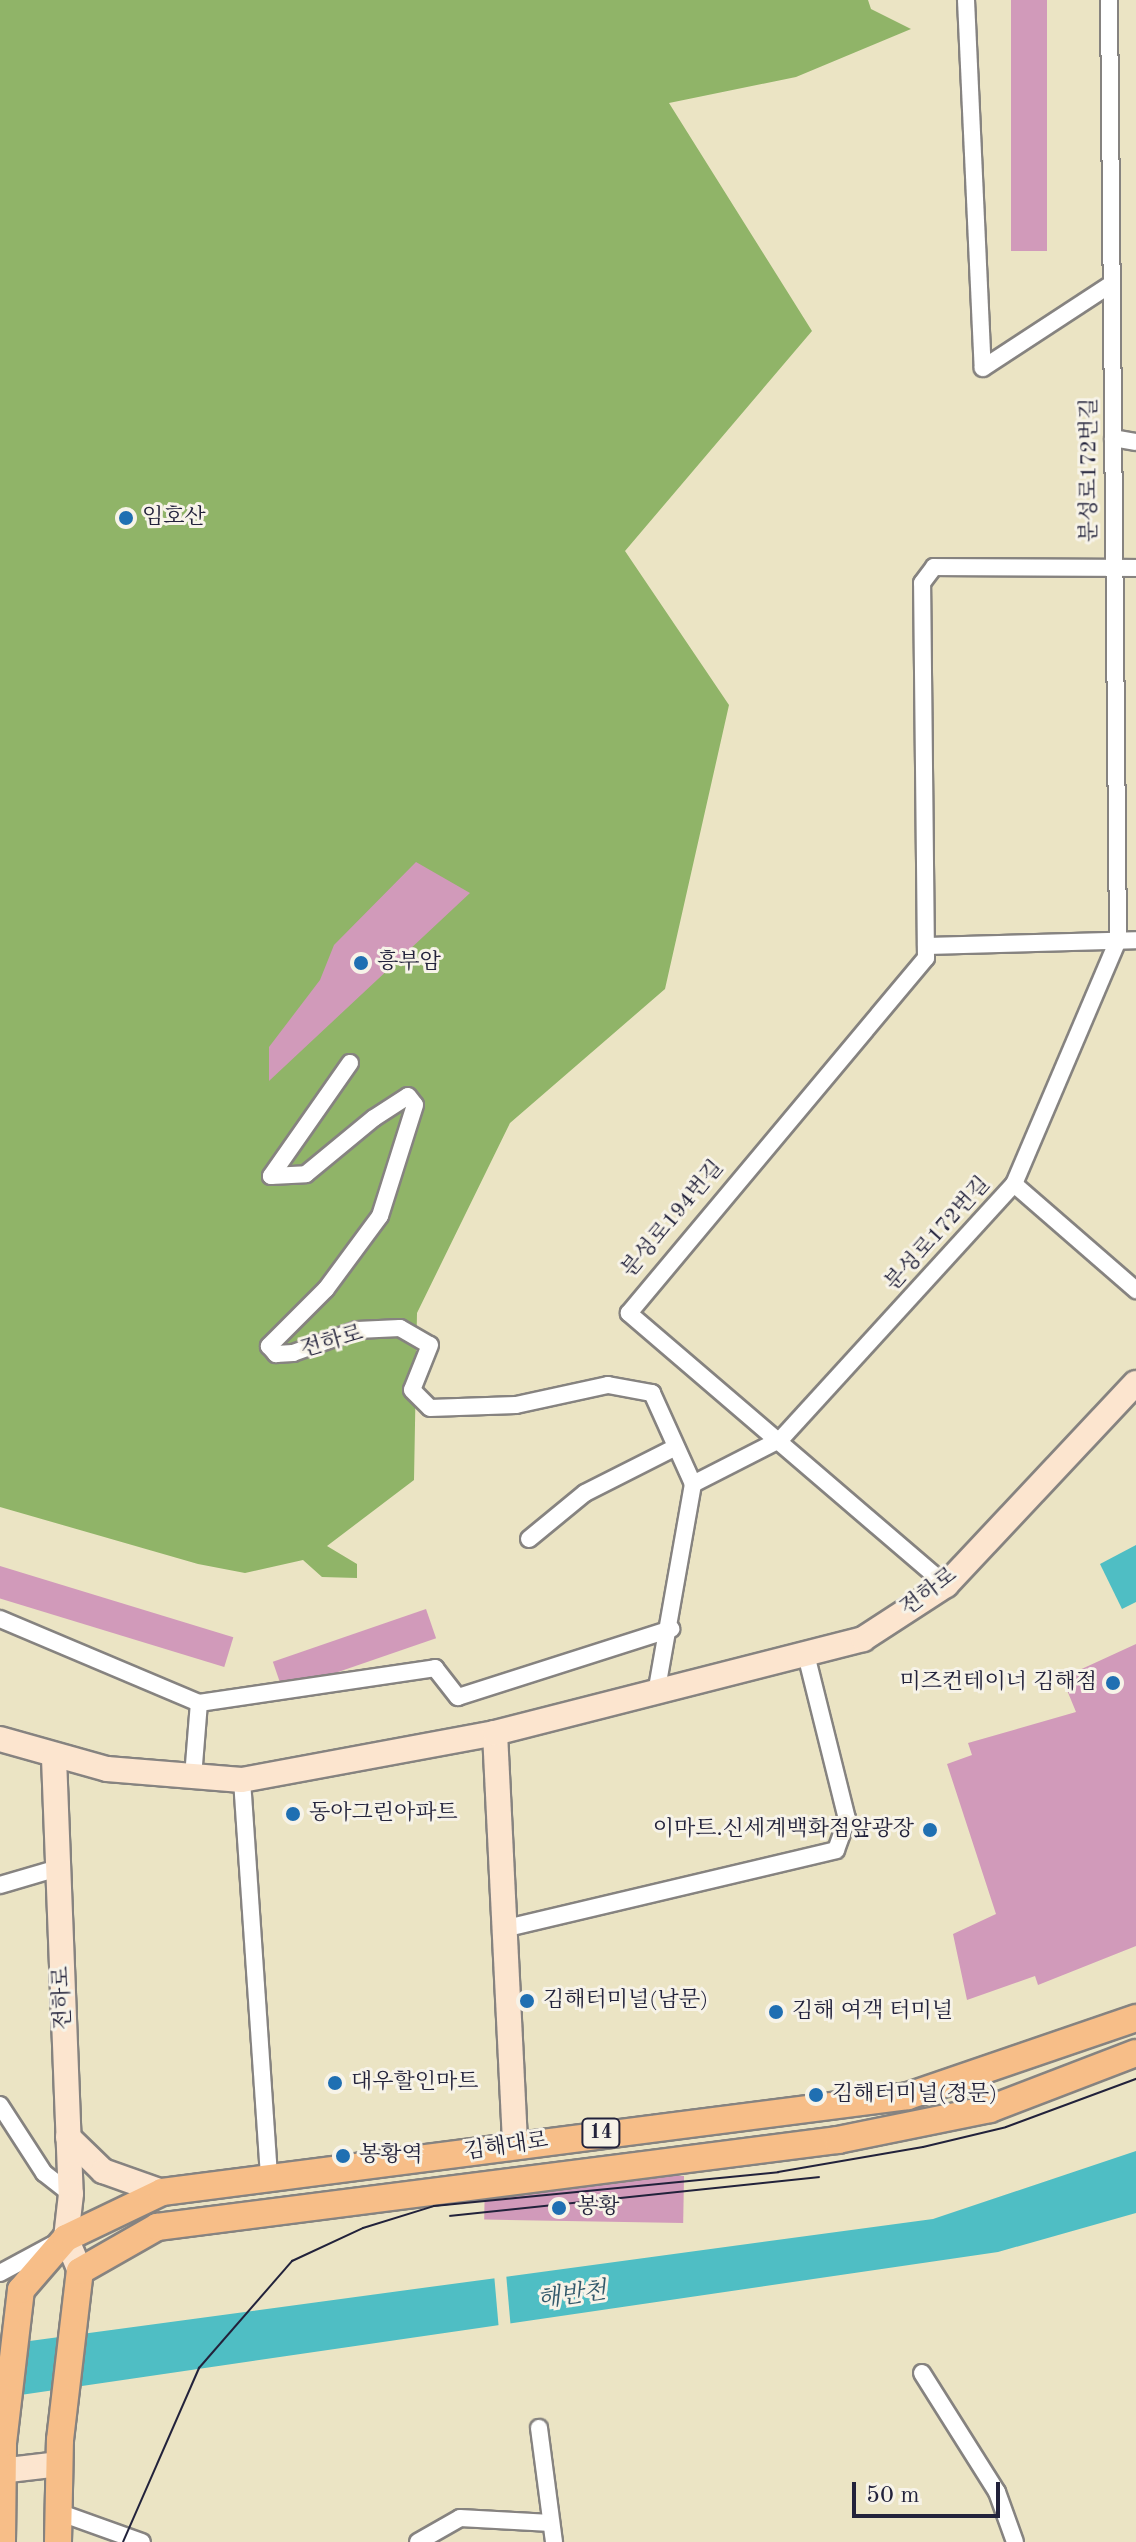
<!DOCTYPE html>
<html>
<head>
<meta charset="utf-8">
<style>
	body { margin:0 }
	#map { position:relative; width:1136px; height:2542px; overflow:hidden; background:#ebe4c4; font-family:"Old Standard TT","Noto Serif KR",serif }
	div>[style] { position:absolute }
	.forest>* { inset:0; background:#90b468 }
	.water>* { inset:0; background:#4fbec4 }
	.pier>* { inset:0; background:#ebe4c4; transform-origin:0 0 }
	.building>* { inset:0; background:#d19aba; transform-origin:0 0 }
	.roads { filter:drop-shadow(2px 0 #868380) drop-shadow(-2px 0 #868380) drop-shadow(0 2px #868380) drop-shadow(0 -2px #868380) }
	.street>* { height:16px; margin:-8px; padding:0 8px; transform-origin:8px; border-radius:8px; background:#fff }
	.secondary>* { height:24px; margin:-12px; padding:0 12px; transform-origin:12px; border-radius:12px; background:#fce5cf }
	.primary>* { height:26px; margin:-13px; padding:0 13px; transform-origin:13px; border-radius:13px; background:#f7be88 }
	.tram>* { height:2px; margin:-1px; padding:0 1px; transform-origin:1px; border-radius:1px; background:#22223b }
	.dots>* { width:22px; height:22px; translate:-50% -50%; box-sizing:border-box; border:4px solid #f7f3e8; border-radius:50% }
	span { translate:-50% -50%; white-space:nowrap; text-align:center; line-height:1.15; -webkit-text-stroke:6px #f7f3e8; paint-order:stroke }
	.shield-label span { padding:2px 6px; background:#f7f3e8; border:2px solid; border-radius:6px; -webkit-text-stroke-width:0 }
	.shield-label { font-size:20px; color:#22223b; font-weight:700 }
	.street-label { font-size:22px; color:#22223b }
	.poi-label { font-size:22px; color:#22223b }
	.left { translate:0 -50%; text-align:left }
	.right { translate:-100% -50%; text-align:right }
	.water-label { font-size:24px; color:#32596b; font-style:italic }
	.scale { position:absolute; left:852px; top:2482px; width:148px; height:36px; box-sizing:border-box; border:4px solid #22223b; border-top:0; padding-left:10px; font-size:24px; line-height:28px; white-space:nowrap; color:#22223b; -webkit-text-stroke:6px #f7f3e8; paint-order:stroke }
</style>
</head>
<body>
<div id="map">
	<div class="forest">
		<i style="clip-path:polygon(0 0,868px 0,871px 9px,911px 29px,796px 77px,669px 103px,812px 331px,625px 551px,729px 705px,665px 989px,510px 1123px,417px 1313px,414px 1480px,327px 1546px,357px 1564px,357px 1578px,322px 1577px,303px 1560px,245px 1573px,198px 1564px,0 1507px)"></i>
	</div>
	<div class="water">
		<i style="clip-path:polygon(1136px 1545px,1136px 1602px,1122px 1609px,1100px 1564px)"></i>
		<i style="clip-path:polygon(1136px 2151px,1136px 2213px,998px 2252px,0 2398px,0 2345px,933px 2219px)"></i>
	</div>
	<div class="pier">
		<i style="left:506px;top:2273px;width:55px;height:12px;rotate:85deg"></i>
	</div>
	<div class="building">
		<i style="left:1011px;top:0;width:36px;height:251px"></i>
		<i style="clip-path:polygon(416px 862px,470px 893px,269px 1081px,269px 1047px,320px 980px,334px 945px)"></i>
		<i style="left:0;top:1566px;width:244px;height:31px;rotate:17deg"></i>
		<i style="left:426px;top:1609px;width:31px;height:162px;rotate:71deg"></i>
		<i style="clip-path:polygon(1136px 1644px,1136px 1946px,1038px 1985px,1035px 1976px,967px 2000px,953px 1934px,996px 1914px,947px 1764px,972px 1755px,968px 1743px,1076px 1712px,1062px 1678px)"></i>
		<i style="left:684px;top:2176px;width:47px;height:199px;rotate:91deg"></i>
	</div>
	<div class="roads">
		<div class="street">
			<i style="left:966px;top:0;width:368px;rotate:87.4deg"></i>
			<i style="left:983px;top:368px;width:152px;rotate:-33.2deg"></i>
			<i style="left:1113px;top:438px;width:23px;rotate:10deg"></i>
			<i style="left:926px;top:946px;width:210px;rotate:-1.6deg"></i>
			<i style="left:350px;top:1063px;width:138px;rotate:125deg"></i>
			<i style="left:271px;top:1176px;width:35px;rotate:-3deg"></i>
			<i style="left:306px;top:1174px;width:88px;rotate:-39.5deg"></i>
			<i style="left:374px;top:1118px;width:40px;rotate:-32.9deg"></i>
			<i style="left:408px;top:1096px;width:11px;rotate:52deg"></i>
			<i style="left:415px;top:1105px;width:116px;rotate:107.5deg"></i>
			<i style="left:380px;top:1216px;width:91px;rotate:126.5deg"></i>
			<i style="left:326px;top:1289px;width:81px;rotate:135deg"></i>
			<i style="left:269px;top:1346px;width:11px;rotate:49deg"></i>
			<i style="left:276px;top:1354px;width:17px;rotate:-3deg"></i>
			<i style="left:293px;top:1353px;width:68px;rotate:-19.8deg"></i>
			<i style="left:357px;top:1330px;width:43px;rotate:-2.7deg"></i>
			<i style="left:400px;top:1328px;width:34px;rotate:30deg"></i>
			<i style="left:430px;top:1345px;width:48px;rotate:111.8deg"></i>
			<i style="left:412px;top:1390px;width:25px;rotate:45deg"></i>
			<i style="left:430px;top:1408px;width:86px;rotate:-2deg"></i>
			<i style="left:516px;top:1405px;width:94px;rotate:-12.3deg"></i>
			<i style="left:608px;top:1385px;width:45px;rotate:10.3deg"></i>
			<i style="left:652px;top:1393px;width:100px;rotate:65.7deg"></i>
			<i style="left:693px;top:1484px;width:213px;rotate:100deg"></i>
			<i style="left:1014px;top:1184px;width:162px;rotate:41deg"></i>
			<i style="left:693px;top:1484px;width:99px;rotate:-27.1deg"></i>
			<i style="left:781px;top:1439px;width:345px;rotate:-47.6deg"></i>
			<i style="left:1014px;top:1184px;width:265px;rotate:-66.9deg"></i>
			<i style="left:1118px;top:940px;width:940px;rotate:-90.55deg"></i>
			<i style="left:529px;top:1539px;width:72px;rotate:-39.4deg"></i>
			<i style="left:585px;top:1493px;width:100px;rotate:-26.8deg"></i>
			<i style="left:946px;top:1585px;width:418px;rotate:-139.4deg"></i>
			<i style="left:629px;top:1313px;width:463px;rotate:-50.1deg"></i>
			<i style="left:926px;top:958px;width:375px;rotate:-90.6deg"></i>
			<i style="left:922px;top:583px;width:20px;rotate:-53deg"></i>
			<i style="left:934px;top:567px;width:202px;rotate:0.3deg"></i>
			<i style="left:0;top:1619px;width:216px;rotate:22.9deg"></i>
			<i style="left:199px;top:1703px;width:239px;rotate:-8.4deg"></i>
			<i style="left:435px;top:1668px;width:37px;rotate:52deg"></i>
			<i style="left:458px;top:1697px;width:224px;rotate:-17.7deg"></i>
			<i style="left:193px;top:1777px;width:74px;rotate:-85.4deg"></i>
			<i style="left:242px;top:1780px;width:396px;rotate:86.1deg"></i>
			<i style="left:0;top:1885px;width:60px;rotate:-16.3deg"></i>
			<i style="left:507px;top:1928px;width:338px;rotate:-13.3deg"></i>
			<i style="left:836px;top:1850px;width:33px;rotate:-70deg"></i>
			<i style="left:847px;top:1819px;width:170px;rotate:-104deg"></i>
			<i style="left:0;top:2105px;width:81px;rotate:57.1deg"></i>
			<i style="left:44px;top:2173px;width:34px;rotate:38deg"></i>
			<i style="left:0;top:2273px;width:59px;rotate:-28.3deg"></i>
			<i style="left:922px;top:2373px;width:141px;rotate:57.8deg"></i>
			<i style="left:997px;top:2492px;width:53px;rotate:70.2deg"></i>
			<i style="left:539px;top:2428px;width:115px;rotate:82.5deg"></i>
			<i style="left:58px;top:2512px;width:89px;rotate:19.7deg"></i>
			<i style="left:418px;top:2542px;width:48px;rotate:-29.7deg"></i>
			<i style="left:460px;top:2518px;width:91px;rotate:3.1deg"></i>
		</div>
		<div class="secondary">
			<i style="left:495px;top:1733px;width:413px;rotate:87.2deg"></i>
			<i style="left:0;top:1739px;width:111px;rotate:15.7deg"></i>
			<i style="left:107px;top:1769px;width:135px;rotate:4.7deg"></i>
			<i style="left:242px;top:1780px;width:257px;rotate:-10.5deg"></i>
			<i style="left:495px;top:1733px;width:380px;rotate:-14.3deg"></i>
			<i style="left:863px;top:1639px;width:99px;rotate:-33deg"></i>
			<i style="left:946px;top:1585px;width:277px;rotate:-46.8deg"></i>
			<i style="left:54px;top:1758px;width:436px;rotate:87.8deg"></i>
			<i style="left:71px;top:2194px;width:44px;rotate:96.5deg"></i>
			<i style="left:66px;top:2238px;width:36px;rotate:67deg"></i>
			<i style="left:68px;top:2137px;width:49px;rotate:44.2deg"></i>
			<i style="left:103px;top:2171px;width:63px;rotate:19.6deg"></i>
			<i style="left:0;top:2471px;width:60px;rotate:-6.7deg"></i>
		</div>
		<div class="primary">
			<i style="left:2px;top:2542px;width:99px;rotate:-89.4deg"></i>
			<i style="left:3px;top:2443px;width:154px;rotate:-83.3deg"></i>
			<i style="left:21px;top:2290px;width:69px;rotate:-49.1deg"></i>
			<i style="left:66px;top:2238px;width:106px;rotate:-25.6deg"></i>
			<i style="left:162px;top:2192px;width:752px;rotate:-7.33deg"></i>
			<i style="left:908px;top:2096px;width:241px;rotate:-18.9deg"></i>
			<i style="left:58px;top:2542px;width:102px;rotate:-88.9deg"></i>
			<i style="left:60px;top:2440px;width:170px;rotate:-83.3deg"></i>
			<i style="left:80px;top:2271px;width:89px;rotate:-29.7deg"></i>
			<i style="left:157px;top:2227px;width:687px;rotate:-7.28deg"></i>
			<i style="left:838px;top:2140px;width:155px;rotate:-11.5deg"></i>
			<i style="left:990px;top:2109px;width:156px;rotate:-21deg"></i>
		</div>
	</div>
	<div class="tram">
		<i style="left:450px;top:2216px;width:371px;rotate:-6deg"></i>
		<i style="left:123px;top:2542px;width:190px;rotate:-66.4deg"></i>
		<i style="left:199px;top:2368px;width:142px;rotate:-49deg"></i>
		<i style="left:292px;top:2261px;width:78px;rotate:-24.9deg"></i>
		<i style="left:363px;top:2228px;width:74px;rotate:-17.2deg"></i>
		<i style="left:434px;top:2206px;width:346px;rotate:-5.6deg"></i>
		<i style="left:778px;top:2172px;width:147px;rotate:-9.8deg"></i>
		<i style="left:923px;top:2147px;width:85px;rotate:-13.5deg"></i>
		<i style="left:1006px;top:2127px;width:139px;rotate:-20.3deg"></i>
	</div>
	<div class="dots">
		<i style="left:126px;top:518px;background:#1f6fb2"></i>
		<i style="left:361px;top:963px;background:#1f6fb2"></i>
		<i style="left:1113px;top:1683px;background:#1f6fb2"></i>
		<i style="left:293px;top:1814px;background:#1f6fb2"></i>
		<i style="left:930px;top:1830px;background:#1f6fb2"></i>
		<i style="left:527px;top:2001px;background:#1f6fb2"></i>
		<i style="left:776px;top:2012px;background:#1f6fb2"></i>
		<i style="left:335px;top:2083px;background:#1f6fb2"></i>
		<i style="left:816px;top:2095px;background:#1f6fb2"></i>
		<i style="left:343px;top:2156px;background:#1f6fb2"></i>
		<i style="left:559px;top:2208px;background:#1f6fb2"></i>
	</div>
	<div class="shield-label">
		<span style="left:601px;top:2133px">14</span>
	</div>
	<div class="street-label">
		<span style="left:1090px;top:470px;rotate:-90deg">분성로172번길</span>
		<span style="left:673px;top:1219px;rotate:-50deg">분성로194번길</span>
		<span style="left:938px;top:1234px;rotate:-48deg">분성로172번길</span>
		<span style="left:332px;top:1342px;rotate:-16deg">전하로</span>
		<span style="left:929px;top:1592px;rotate:-37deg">전하로</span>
		<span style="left:63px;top:1998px;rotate:-92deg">전하로</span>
		<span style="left:506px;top:2147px;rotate:-8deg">김해대로</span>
	</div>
	<div class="poi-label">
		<span class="left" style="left:142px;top:518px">임호산</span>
		<span class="left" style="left:377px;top:963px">흥부암</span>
		<span class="right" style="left:1097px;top:1683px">미즈컨테이너 김해점</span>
		<span class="left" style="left:309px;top:1814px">동아그린아파트</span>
		<span class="right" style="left:914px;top:1830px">이마트.신세계백화점앞광장</span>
		<span class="left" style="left:543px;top:2001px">김해터미널(남문)</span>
		<span class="left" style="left:792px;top:2012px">김해 여객 터미널</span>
		<span class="left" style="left:351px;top:2083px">대우할인마트</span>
		<span class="left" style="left:832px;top:2095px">김해터미널(정문)</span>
		<span class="left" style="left:359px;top:2156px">봉황역</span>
		<span class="left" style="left:577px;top:2208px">봉황</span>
	</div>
	<div class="water-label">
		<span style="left:572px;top:2297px;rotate:-8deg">해반천</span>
	</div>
	<div class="scale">50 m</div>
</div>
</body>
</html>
